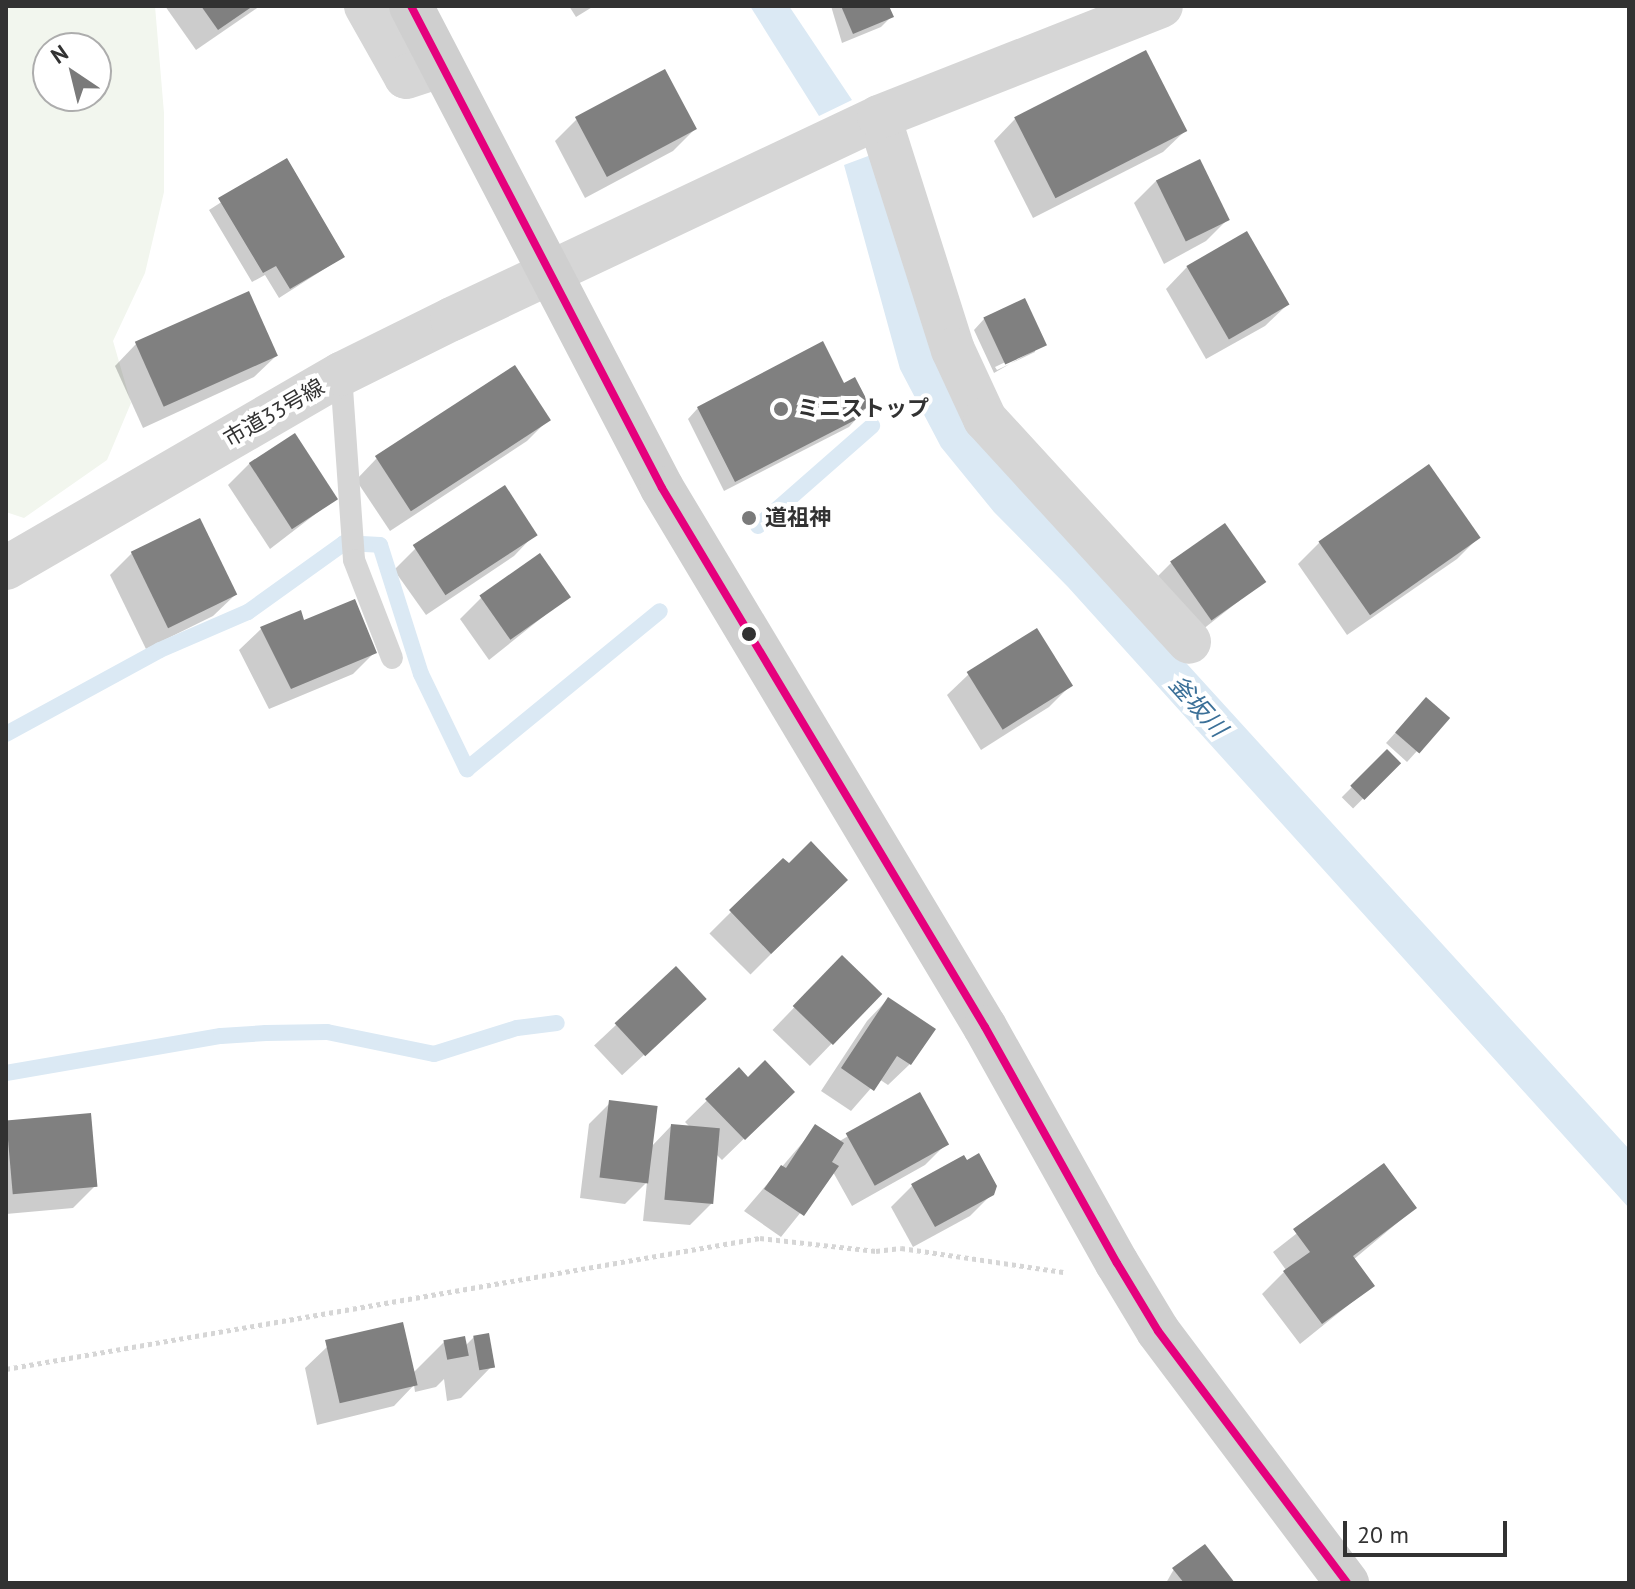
<!DOCTYPE html>
<html>
<head>
<meta charset="utf-8">
<style>
	body { margin:0 }
	#map { position:relative; width:1635px; height:1589px; overflow:hidden; background:#fff; font-family:"PT Sans","Noto Sans JP",sans-serif }
	div>[style] { position:absolute }
	.green>* { inset:0; background:#f2f6ee }
	.water>* { inset:0; background:#dbe9f4 }
	.shadow>* { inset:0; background:#0003; transform-origin:0 0 }
	.stream>* { height:16px; margin:-8px; padding:0 8px; transform-origin:8px; border-radius:8px; background:#dbe9f4 }
	.building>* { inset:0; background:#808080; transform-origin:0 0 }
	.path>* { height:5px; margin-top:-2.5px; transform-origin:0; background:repeating-linear-gradient(90deg,#d6d6d6 0 4px,transparent 0 8px) }
	.lane>* { height:22px; margin:-11px; padding:0 11px; transform-origin:11px; border-radius:11px; background:#d6d6d6 }
	.street>* { height:44px; margin:-22px; padding:0 22px; transform-origin:22px; border-radius:22px; background:#d6d6d6 }
	.secondary>* { height:44px; margin:-22px; padding:0 22px; transform-origin:22px; border-radius:22px; background:#cfcfcf }
	.bus-1>* { height:8px; margin:-4px; padding:0 4px; transform-origin:4px; border-radius:4px; background:#e5007d }
	.dots>* { width:22px; height:22px; translate:-50% -50%; box-sizing:border-box; border:4px solid #fff; border-radius:50% }
	span { translate:-50% -50%; white-space:nowrap; text-align:center; line-height:1.15; -webkit-text-stroke:8px #fff; paint-order:stroke }
	.poi-label { font-size:22px; color:#323232; font-weight:700 }
	.left { translate:0 -50%; text-align:left }
	.street-label { font-size:22px; color:#323232 }
	.water-label { font-size:24px; color:#3b7098; font-style:italic }
	.frame { position:absolute; inset:0; border:8px solid #323232; pointer-events:none }
	.north { position:absolute; left:32px; top:32px; width:80px; height:80px; box-sizing:border-box; background:#fff; border:2px solid #adadad; border-radius:50%; rotate:325deg; font-size:22px; font-weight:700; line-height:32px; text-align:center; color:#323232 }
	.north::after { content:''; display:block; margin:auto; width:28px; height:36px; background:#7a7a7a; clip-path:polygon(50% 0,100% 100%,50% 72%,0 100%) }
	.scale { position:absolute; left:1343px; top:1521px; width:164px; height:36px; box-sizing:border-box; border:4px solid #323232; border-top:0; padding-left:10px; font-size:24px; line-height:28px; white-space:nowrap; color:#323232; -webkit-text-stroke:6px #fff; paint-order:stroke }
</style>
</head>
<body>
<div id="map">
	<div class="green">
		<i style="clip-path:polygon(evenodd,6px 6px,155px 6px,164px 113px,164px 192px,145px 273px,113px 341px,131px 403px,107px 460px,24px 518px,6px 512px,6px 6px,48px 48px,96px 48px,96px 96px,48px 96px,48px 48px)"></i>
	</div>
	<div class="water">
		<i style="clip-path:polygon(750px 6px,789px 6px,852px 100px,819px 116px)"></i>
		<i style="clip-path:polygon(879px 152px,993px 451px,1629px 1149px,1629px 1208px,1068px 587px,994px 512px,941px 447px,900px 369px,844px 165px)"></i>
	</div>
	<div class="shadow">
		<i style="clip-path:polygon(165px 6px,260px 6px,196px 50px)"></i>
		<i style="clip-path:polygon(569px 6px,594px 6px,576px 17px)"></i>
		<i style="clip-path:polygon(831px 6px,887px 6px,891px 17px,881px 27px,842px 43px)"></i>
		<i style="clip-path:polygon(1015px 119px,1185px 131px,1163px 152px,1033px 218px,994px 141px)"></i>
		<i style="clip-path:polygon(576px 120px,695px 129px,673px 151px,585px 198px,555px 141px)"></i>
		<i style="clip-path:polygon(286px 161px,343px 257px,279px 298px,265px 275px,252px 282px,209px 210px)"></i>
		<i style="clip-path:polygon(1199px 161px,1228px 219px,1206px 241px,1164px 264px,1134px 203px,1156px 181px)"></i>
		<i style="clip-path:polygon(1247px 234px,1287px 305px,1265px 326px,1206px 359px,1166px 289px,1187px 267px)"></i>
		<i style="clip-path:polygon(evenodd,984px 319px,1045px 344px,994px 373px,974px 330px,984px 319px,1035px 348px,1035px 352px,997px 370px,995px 367px,1035px 348px)"></i>
		<i style="clip-path:polygon(136px 344px,276px 356px,254px 377px,143px 428px,115px 366px)"></i>
		<i style="clip-path:polygon(843px 385px,868px 406px,849px 427px,724px 491px,688px 419px,698px 408px)"></i>
		<i style="clip-path:polygon(548px 420px,527px 441px,390px 531px,356px 480px,377px 458px)"></i>
		<i style="clip-path:polygon(250px 463px,335px 499px,270px 549px,228px 485px)"></i>
		<i style="clip-path:polygon(535px 534px,514px 556px,426px 615px,394px 570px,416px 548px)"></i>
		<i style="clip-path:polygon(1478px 538px,1457px 559px,1347px 635px,1298px 564px,1319px 543px)"></i>
		<i style="clip-path:polygon(132px 553px,235px 595px,213px 616px,146px 649px,110px 575px)"></i>
		<i style="clip-path:polygon(1171px 563px,1263px 582px,1188px 641px,1150px 584px)"></i>
		<i style="clip-path:polygon(569px 596px,489px 660px,460px 619px,481px 598px)"></i>
		<i style="clip-path:polygon(300px 613px,303px 623px,375px 652px,353px 674px,269px 709px,239px 650px,261px 629px)"></i>
		<i style="clip-path:polygon(969px 674px,1070px 686px,1049px 707px,981px 750px,947px 695px)"></i>
		<i style="clip-path:polygon(1416px 710px,1417px 751px,1407px 762px,1386px 743px)"></i>
		<i style="left:1387px;top:752px;width:16px;height:64px;rotate:45deg"></i>
		<i style="left:783px;top:860px;width:58px;height:104px;rotate:45deg"></i>
		<i style="left:842px;top:958px;width:52px;height:100px;rotate:44deg"></i>
		<i style="left:676px;top:969px;width:41px;height:112px;rotate:47deg"></i>
		<i style="clip-path:polygon(888px 999px,910px 1064px,888px 1085px,879px 1079px,851px 1111px,821px 1091px,867px 1021px)"></i>
		<i style="clip-path:polygon(738px 1070px,748px 1080px,792px 1092px,722px 1160px,715px 1153px,711px 1204px,690px 1225px,643px 1221px,647px 1182px,625px 1204px,580px 1198px,589px 1124px,610px 1103px,651px 1147px,671px 1126px,691px 1128px,685px 1122px)"></i>
		<i style="clip-path:polygon(919px 1095px,946px 1144px,925px 1165px,852px 1206px,833px 1172px,781px 1237px,744px 1211px,816px 1127px,838px 1142px)"></i>
		<i style="clip-path:polygon(6px 1123px,95px 1186px,73px 1208px,6px 1214px)"></i>
		<i style="clip-path:polygon(1384px 1165px,1415px 1208px,1353px 1260px,1372px 1286px,1300px 1344px,1262px 1294px,1286px 1270px,1273px 1252px)"></i>
		<i style="clip-path:polygon(912px 1186px,992px 1194px,970px 1216px,913px 1247px,891px 1207px)"></i>
		<i style="clip-path:polygon(474px 1337px,492px 1366px,461px 1398px,447px 1401px,444px 1379px,436px 1387px,415px 1392px,414px 1385px,394px 1406px,317px 1425px,305px 1368px,327px 1347px,413px 1373px,444px 1342px,465px 1346px)"></i>
		<i style="clip-path:polygon(1174px 1569px,1232px 1583px,1166px 1583px)"></i>
	</div>
	<div class="stream">
		<i style="left:758px;top:526px;width:152px;rotate:-41.3deg"></i>
		<i style="left:6px;top:734px;width:175px;rotate:-28.6deg"></i>
		<i style="left:160px;top:650px;width:96px;rotate:-23.4deg"></i>
		<i style="left:248px;top:612px;width:118px;rotate:-35.7deg"></i>
		<i style="left:344px;top:543px;width:36px;rotate:3deg"></i>
		<i style="left:380px;top:545px;width:135px;rotate:72.4deg"></i>
		<i style="left:421px;top:674px;width:106px;rotate:64.2deg"></i>
		<i style="left:467px;top:769px;width:249px;rotate:-39.3deg"></i>
		<i style="left:6px;top:1073px;width:218px;rotate:-9.8deg"></i>
		<i style="left:221px;top:1036px;width:45px;rotate:-3.8deg"></i>
		<i style="left:266px;top:1033px;width:61px;rotate:-0.9deg"></i>
		<i style="left:327px;top:1032px;width:109px;rotate:11.6deg"></i>
		<i style="left:434px;top:1054px;width:87px;rotate:-17.4deg"></i>
		<i style="left:517px;top:1028px;width:40px;rotate:-7.1deg"></i>
	</div>
	<div class="building">
		<i style="clip-path:polygon(201px 6px,253px 6px,218px 30px)"></i>
		<i style="clip-path:polygon(841px 6px,889px 6px,894px 17px,853px 34px)"></i>
		<i style="left:1146px;top:50px;width:91px;height:148px;rotate:63deg"></i>
		<i style="left:665px;top:69px;width:68px;height:102px;rotate:62deg"></i>
		<i style="clip-path:polygon(287px 158px,345px 257px,290px 289px,276px 266px,263px 273px,218px 198px)"></i>
		<i style="left:1200px;top:159px;width:68px;height:49px;rotate:64deg"></i>
		<i style="left:1247px;top:231px;width:85px;height:70px;rotate:60deg"></i>
		<i style="left:249px;top:291px;width:71px;height:125px;rotate:66deg"></i>
		<i style="left:1025px;top:298px;width:52px;height:46px;rotate:65deg"></i>
		<i style="clip-path:polygon(823px 341px,844px 383px,855px 377px,870px 406px,859px 412px,861px 417px,735px 482px,697px 407px)"></i>
		<i style="left:515px;top:365px;width:66px;height:167px;rotate:57deg"></i>
		<i style="left:295px;top:433px;width:79px;height:55px;rotate:57deg"></i>
		<i style="left:1429px;top:464px;width:90px;height:135px;rotate:55deg"></i>
		<i style="left:505px;top:485px;width:60px;height:110px;rotate:57deg"></i>
		<i style="left:200px;top:518px;width:85px;height:77px;rotate:64deg"></i>
		<i style="left:1225px;top:523px;width:72px;height:67px;rotate:55deg"></i>
		<i style="left:540px;top:553px;width:54px;height:74px;rotate:55deg"></i>
		<i style="clip-path:polygon(355px 599px,377px 653px,291px 689px,260px 627px,301px 610px,304px 620px)"></i>
		<i style="left:1037px;top:628px;width:68px;height:83px;rotate:58deg"></i>
		<i style="left:1426px;top:697px;width:32px;height:47px;rotate:41deg"></i>
		<i style="left:1387px;top:749px;width:20px;height:52px;rotate:45deg"></i>
		<i style="clip-path:polygon(811px 841px,848px 880px,771px 954px,729px 910px,783px 858px,789px 863px)"></i>
		<i style="left:842px;top:955px;width:56px;height:71px;rotate:44deg"></i>
		<i style="left:676px;top:966px;width:45px;height:84px;rotate:47deg"></i>
		<i style="clip-path:polygon(888px 997px,936px 1029px,911px 1065px,897px 1056px,874px 1091px,841px 1068px)"></i>
		<i style="clip-path:polygon(765px 1060px,795px 1092px,745px 1140px,705px 1099px,739px 1067px,748px 1077px)"></i>
		<i style="left:920px;top:1092px;width:60px;height:85px;rotate:61deg"></i>
		<i style="left:609px;top:1100px;width:49px;height:78px;rotate:7deg"></i>
		<i style="left:91px;top:1113px;width:74px;height:85px;rotate:85deg"></i>
		<i style="left:671px;top:1124px;width:49px;height:76px;rotate:5deg"></i>
		<i style="clip-path:polygon(815px 1124px,844px 1143px,832px 1162px,839px 1166px,804px 1216px,764px 1189px,781px 1165px,786px 1168px)"></i>
		<i style="clip-path:polygon(979px 1153px,997px 1186px,994px 1195px,935px 1227px,911px 1184px,964px 1155px,967px 1160px)"></i>
		<i style="clip-path:polygon(1384px 1163px,1417px 1208px,1353px 1256px,1375px 1286px,1322px 1324px,1283px 1271px,1310px 1252px,1293px 1229px)"></i>
		<i style="left:403px;top:1322px;width:65px;height:80px;rotate:77deg"></i>
		<i style="left:489px;top:1333px;width:35px;height:16px;rotate:80deg"></i>
		<i style="left:465px;top:1336px;width:20px;height:22px;rotate:79deg"></i>
		<i style="clip-path:polygon(1205px 1544px,1235px 1583px,1184px 1583px,1172px 1568px)"></i>
	</div>
	<div class="path">
		<i style="left:6px;top:1369px;width:765px;rotate:-9.86deg"></i>
		<i style="left:760px;top:1238px;width:117px;rotate:6.4deg"></i>
		<i style="left:876px;top:1251px;width:25px;rotate:-7deg"></i>
		<i style="left:901px;top:1248px;width:164px;rotate:8.4deg"></i>
	</div>
	<div class="lane">
		<i style="left:341px;top:374px;width:186px;rotate:86deg"></i>
		<i style="left:354px;top:560px;width:105px;rotate:68.8deg"></i>
	</div>
	<div class="street">
		<i style="left:366px;top:6px;width:81px;rotate:60.6deg"></i>
		<i style="left:406px;top:77px;width:36px;rotate:-18deg"></i>
		<i style="left:879px;top:117px;width:244px;rotate:72.4deg"></i>
		<i style="left:953px;top:350px;width:76px;rotate:65.1deg"></i>
		<i style="left:985px;top:419px;width:302px;rotate:47.5deg"></i>
		<i style="left:6px;top:568px;width:387px;rotate:-30.1deg"></i>
		<i style="left:341px;top:374px;width:124px;rotate:-26.4deg"></i>
		<i style="left:452px;top:319px;width:472px;rotate:-25.3deg"></i>
		<i style="left:879px;top:117px;width:303px;rotate:-21.5deg"></i>
	</div>
	<div class="secondary">
		<i style="left:411px;top:6px;width:543px;rotate:62.49deg"></i>
		<i style="left:662px;top:488px;width:628px;rotate:59.07deg"></i>
		<i style="left:985px;top:1027px;width:270px;rotate:60.8deg"></i>
		<i style="left:1117px;top:1263px;width:79px;rotate:58.9deg"></i>
		<i style="left:1158px;top:1331px;width:315px;rotate:53.1deg"></i>
	</div>
	<div class="bus-1">
		<i style="left:411px;top:6px;width:543px;rotate:62.49deg"></i>
		<i style="left:662px;top:488px;width:628px;rotate:59.07deg"></i>
		<i style="left:985px;top:1027px;width:270px;rotate:60.8deg"></i>
		<i style="left:1117px;top:1263px;width:79px;rotate:58.9deg"></i>
		<i style="left:1158px;top:1331px;width:315px;rotate:53.1deg"></i>
	</div>
	<div class="dots">
		<i style="left:781px;top:409px;background:#7a7a7a"></i>
		<i style="left:749px;top:518px;background:#7a7a7a"></i>
		<i style="left:749px;top:634px;background:#323232"></i>
	</div>
	<div class="poi-label">
		<span class="left" style="left:797px;top:409px">ミニストップ</span>
		<span class="left" style="left:765px;top:518px">道祖神</span>
	</div>
	<div class="street-label">
		<span style="left:274px;top:413px;rotate:-30deg">市道33号線</span>
	</div>
	<div class="water-label">
		<span style="left:1198px;top:706px;rotate:48deg">釜坂川</span>
	</div>
	<div class="frame"></div>
	<div class="north">N</div>
	<div class="scale">20 m</div>
</div>
</body>
</html>
